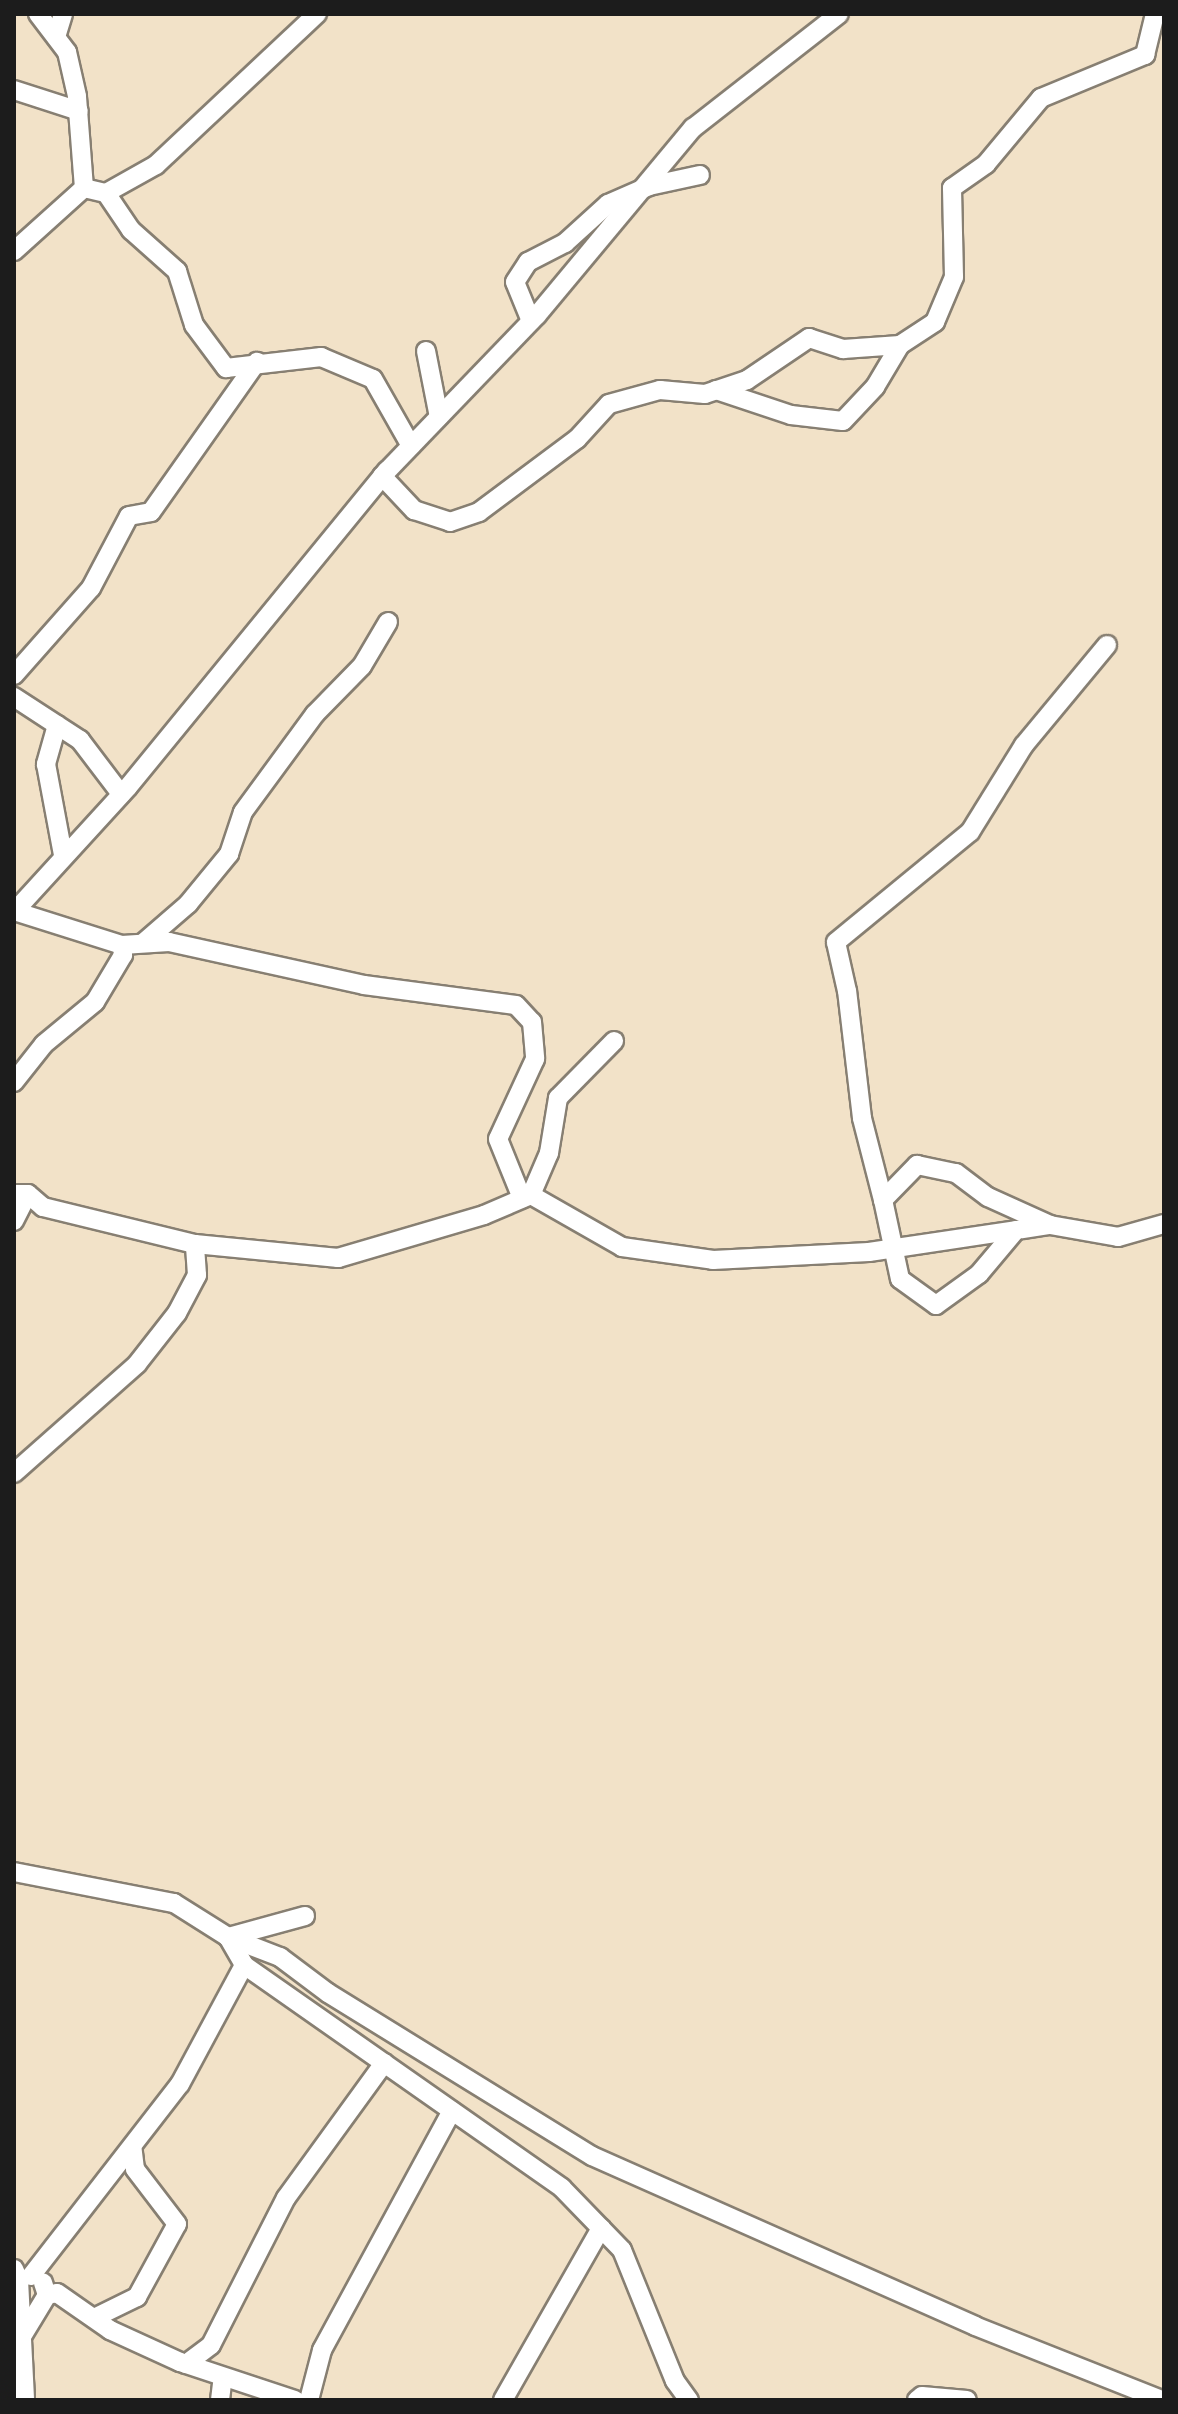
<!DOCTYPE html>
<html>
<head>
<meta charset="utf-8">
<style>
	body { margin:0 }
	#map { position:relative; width:1178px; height:2414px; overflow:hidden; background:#f2e2c8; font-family:"Architects Daughter",sans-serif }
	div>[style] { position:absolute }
	.roads { filter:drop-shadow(2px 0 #877f72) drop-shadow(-2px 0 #877f72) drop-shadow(0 2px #877f72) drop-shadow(0 -2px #877f72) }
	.minor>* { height:18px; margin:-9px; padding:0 9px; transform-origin:9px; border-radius:9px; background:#fff }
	span { translate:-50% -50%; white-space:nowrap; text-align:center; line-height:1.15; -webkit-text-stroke:8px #f6f6f2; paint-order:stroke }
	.frame { position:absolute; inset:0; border:16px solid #1c1c1c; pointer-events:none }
</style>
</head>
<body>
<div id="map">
	<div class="roads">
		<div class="minor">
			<i style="left:56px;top:37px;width:24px;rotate:-73deg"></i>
			<i style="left:14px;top:90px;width:68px;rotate:17.9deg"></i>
			<i style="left:84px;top:188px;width:23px;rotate:13deg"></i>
			<i style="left:106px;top:193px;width:57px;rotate:-29.2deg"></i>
			<i style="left:156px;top:165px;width:221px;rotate:-43.2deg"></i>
			<i style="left:106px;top:193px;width:45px;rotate:56deg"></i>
			<i style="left:131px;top:230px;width:62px;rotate:41.7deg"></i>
			<i style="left:177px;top:271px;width:57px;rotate:72.5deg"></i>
			<i style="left:194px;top:325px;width:54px;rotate:53.3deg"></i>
			<i style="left:226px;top:368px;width:96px;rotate:-6.6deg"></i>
			<i style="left:321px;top:357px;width:56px;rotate:22.9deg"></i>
			<i style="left:373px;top:379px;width:77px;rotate:60.4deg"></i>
			<i style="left:14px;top:251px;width:94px;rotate:-42deg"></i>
			<i style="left:84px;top:188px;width:92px;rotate:-94.4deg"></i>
			<i style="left:77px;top:96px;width:45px;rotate:-102.8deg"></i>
			<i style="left:67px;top:52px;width:48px;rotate:-127.3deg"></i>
			<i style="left:531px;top:321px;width:42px;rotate:-112.3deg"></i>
			<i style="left:515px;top:282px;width:24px;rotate:-57deg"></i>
			<i style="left:528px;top:262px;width:42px;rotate:-27.2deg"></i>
			<i style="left:565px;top:243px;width:58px;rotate:-42.2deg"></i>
			<i style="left:608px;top:204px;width:45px;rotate:-23.7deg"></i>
			<i style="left:649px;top:186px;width:52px;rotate:-12.2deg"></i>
			<i style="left:426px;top:351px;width:67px;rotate:78.9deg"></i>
			<i style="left:716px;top:390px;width:79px;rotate:18.4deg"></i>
			<i style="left:791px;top:415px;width:52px;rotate:6.6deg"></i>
			<i style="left:843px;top:421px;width:47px;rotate:-46.7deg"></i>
			<i style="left:875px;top:387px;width:49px;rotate:-59.2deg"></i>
			<i style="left:382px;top:476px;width:47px;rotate:46.7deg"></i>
			<i style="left:414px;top:510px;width:38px;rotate:18deg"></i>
			<i style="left:450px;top:522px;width:31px;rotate:-19deg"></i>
			<i style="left:479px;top:512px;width:122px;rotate:-36.7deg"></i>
			<i style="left:577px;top:439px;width:47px;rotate:-47.6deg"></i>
			<i style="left:609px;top:404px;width:53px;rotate:-15.4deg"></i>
			<i style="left:660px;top:390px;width:45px;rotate:5.1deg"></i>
			<i style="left:705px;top:394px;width:44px;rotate:-18.4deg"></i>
			<i style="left:747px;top:380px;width:75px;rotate:-34.1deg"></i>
			<i style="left:809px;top:338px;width:36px;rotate:18deg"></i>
			<i style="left:843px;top:349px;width:57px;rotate:-4deg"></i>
			<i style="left:900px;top:345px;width:42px;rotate:-33.3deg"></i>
			<i style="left:935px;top:322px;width:49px;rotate:-67.1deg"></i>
			<i style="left:954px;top:277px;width:89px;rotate:-91.3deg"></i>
			<i style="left:952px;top:188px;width:42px;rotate:-35.2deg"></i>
			<i style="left:986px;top:164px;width:86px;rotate:-50.2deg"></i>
			<i style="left:1041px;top:98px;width:113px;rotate:-22.5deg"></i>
			<i style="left:1145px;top:55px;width:42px;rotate:-76.3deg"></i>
			<i style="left:14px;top:675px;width:116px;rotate:-48.5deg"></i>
			<i style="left:91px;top:588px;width:81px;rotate:-62.2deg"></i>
			<i style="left:129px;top:516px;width:22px;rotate:-10deg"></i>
			<i style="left:151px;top:512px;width:184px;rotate:-54.8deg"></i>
			<i style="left:14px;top:697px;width:79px;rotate:33.1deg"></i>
			<i style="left:80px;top:740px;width:68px;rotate:52.8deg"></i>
			<i style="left:57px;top:725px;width:41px;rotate:105.8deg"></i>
			<i style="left:46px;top:764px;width:93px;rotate:79.4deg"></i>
			<i style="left:14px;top:911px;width:113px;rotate:17.5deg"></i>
			<i style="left:122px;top:945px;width:47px;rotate:-3.7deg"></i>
			<i style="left:169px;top:942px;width:200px;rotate:12.4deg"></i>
			<i style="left:364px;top:985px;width:153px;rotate:7.5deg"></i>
			<i style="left:516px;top:1005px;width:23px;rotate:47deg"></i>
			<i style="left:532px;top:1022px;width:37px;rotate:85deg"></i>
			<i style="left:535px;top:1059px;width:88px;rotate:114.8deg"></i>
			<i style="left:498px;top:1139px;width:64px;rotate:67.9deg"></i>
			<i style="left:14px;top:912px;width:169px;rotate:-47.6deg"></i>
			<i style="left:128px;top:787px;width:409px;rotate:-50.7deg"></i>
			<i style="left:387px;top:471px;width:216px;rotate:-46.1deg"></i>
			<i style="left:537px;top:315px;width:244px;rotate:-50.2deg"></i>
			<i style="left:693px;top:128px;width:185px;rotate:-38deg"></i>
			<i style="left:143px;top:943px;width:60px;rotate:-40.9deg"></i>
			<i style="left:188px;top:904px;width:65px;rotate:-50.6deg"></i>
			<i style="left:229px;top:854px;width:44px;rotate:-71.6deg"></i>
			<i style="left:243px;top:812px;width:122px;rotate:-53.7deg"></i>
			<i style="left:315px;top:714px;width:67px;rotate:-45.6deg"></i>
			<i style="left:362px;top:666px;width:51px;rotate:-59.4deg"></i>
			<i style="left:14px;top:1082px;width:48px;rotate:-51.7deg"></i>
			<i style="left:44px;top:1044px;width:66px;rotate:-39.5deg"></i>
			<i style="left:95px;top:1002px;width:55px;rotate:-59.2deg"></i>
			<i style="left:123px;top:955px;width:10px;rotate:-96deg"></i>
			<i style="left:14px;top:1194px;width:14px"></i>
			<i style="left:28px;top:1194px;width:20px;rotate:41deg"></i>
			<i style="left:43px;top:1207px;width:156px;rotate:13.7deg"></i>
			<i style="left:195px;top:1244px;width:144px;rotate:5.6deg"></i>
			<i style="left:338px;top:1258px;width:152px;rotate:-16.4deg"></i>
			<i style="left:484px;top:1215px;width:51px;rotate:-23.1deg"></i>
			<i style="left:531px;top:1195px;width:105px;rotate:29.7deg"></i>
			<i style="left:622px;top:1247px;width:92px;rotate:8.1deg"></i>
			<i style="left:713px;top:1260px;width:156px;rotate:-2.9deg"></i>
			<i style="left:869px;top:1252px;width:183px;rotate:-8.5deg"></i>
			<i style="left:1050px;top:1225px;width:69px;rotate:10deg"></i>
			<i style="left:1118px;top:1237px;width:48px;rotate:-15.8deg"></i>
			<i style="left:531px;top:1195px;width:46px;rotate:-66.8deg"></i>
			<i style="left:549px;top:1153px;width:56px;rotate:-80.7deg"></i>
			<i style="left:558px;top:1098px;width:80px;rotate:-45.5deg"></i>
			<i style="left:883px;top:1200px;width:85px;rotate:-104.4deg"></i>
			<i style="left:862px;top:1118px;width:128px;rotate:-96.7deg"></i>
			<i style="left:847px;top:991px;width:50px;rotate:-102.7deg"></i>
			<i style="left:836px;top:942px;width:173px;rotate:-39.4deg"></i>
			<i style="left:970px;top:832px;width:102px;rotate:-58.2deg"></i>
			<i style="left:1024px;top:745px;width:130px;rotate:-50.3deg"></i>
			<i style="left:14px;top:1221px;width:30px;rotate:-63deg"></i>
			<i style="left:1016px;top:1230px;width:57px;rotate:130.1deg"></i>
			<i style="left:979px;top:1274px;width:53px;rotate:144.2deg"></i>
			<i style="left:936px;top:1305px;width:44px;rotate:-144.2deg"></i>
			<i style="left:900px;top:1279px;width:81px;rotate:-102.1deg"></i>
			<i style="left:883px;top:1200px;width:49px;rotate:-45.8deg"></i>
			<i style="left:917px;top:1165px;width:40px;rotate:12deg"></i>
			<i style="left:956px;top:1173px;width:40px;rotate:37deg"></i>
			<i style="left:988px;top:1197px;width:68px;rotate:24.3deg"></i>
			<i style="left:14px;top:1473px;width:164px;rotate:-41.5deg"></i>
			<i style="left:137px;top:1364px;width:65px;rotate:-51.9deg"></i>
			<i style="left:177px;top:1313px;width:43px;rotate:-62.2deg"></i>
			<i style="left:197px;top:1275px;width:31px;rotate:-94deg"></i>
			<i style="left:14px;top:1872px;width:163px;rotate:11deg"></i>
			<i style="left:174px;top:1903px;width:64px;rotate:32.2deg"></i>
			<i style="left:228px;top:1937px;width:56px;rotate:21deg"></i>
			<i style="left:280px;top:1957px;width:60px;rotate:36.9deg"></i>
			<i style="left:328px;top:1993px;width:310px;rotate:31.7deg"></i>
			<i style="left:592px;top:2156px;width:419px;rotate:23.9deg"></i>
			<i style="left:975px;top:2326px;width:201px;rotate:21.6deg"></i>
			<i style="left:305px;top:1916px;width:80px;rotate:164.7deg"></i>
			<i style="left:228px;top:1937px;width:32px;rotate:60deg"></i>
			<i style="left:244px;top:1965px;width:388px;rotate:35deg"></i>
			<i style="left:562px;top:2188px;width:86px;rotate:45.9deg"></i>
			<i style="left:622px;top:2250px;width:141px;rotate:68deg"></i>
			<i style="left:675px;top:2381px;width:24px;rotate:54deg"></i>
			<i style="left:14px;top:2269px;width:12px;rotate:66deg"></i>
			<i style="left:19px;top:2280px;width:120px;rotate:87.1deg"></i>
			<i style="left:31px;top:2276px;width:243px;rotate:-52.2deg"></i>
			<i style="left:180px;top:2084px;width:135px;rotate:-61.7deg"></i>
			<i style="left:47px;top:2295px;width:10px;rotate:-11deg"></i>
			<i style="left:57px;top:2293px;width:65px;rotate:34.9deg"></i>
			<i style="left:110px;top:2330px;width:77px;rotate:24.6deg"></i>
			<i style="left:180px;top:2362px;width:121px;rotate:18.3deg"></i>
			<i style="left:94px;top:2318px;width:48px;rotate:-26deg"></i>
			<i style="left:137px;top:2297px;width:83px;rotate:-61.3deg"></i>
			<i style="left:177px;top:2224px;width:69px;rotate:-127.4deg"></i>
			<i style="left:135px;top:2169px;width:23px;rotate:-97deg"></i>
			<i style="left:21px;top:2338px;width:50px;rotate:-58.8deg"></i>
			<i style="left:47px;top:2295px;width:13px;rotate:-108deg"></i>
			<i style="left:186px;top:2364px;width:31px;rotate:-37deg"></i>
			<i style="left:211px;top:2345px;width:165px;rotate:-63deg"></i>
			<i style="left:286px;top:2198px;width:167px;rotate:-54deg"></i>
			<i style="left:220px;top:2400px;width:23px;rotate:-83deg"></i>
			<i style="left:309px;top:2400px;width:52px;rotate:-75.4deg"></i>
			<i style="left:322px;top:2350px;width:272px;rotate:-61.5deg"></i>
			<i style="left:503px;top:2400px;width:198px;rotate:-60.3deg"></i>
			<i style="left:917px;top:2400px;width:6px;rotate:-39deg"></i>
			<i style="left:922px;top:2396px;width:45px;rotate:5.1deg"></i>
		</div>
	</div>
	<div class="frame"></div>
</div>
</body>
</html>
